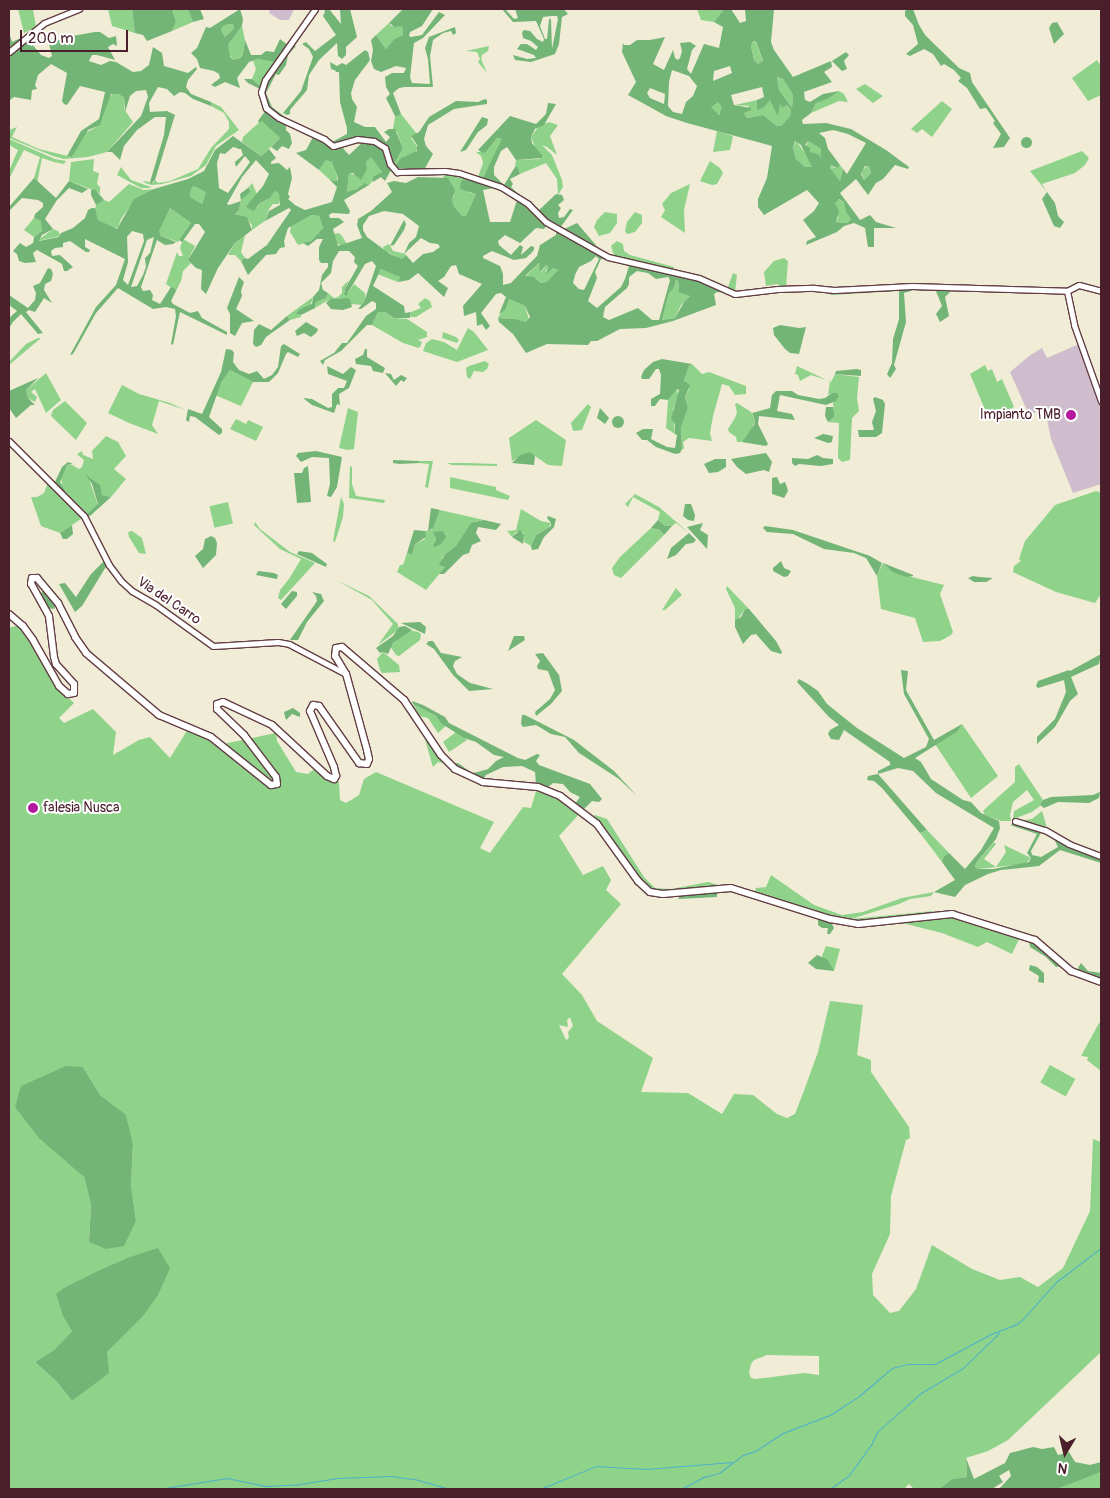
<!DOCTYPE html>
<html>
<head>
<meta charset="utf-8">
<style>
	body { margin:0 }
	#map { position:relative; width:1110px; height:1498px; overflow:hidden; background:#f0ecd6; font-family:Pangolin,sans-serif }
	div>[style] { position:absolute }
	.industrial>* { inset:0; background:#cfbdce }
	.green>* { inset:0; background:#8fd38b; transform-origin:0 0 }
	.round { border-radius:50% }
	.forest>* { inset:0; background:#73b577 }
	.stream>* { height:1px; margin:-0.5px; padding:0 0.5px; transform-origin:0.5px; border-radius:0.5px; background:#4cb0cb }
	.roads { filter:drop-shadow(1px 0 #633e45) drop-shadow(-1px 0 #633e45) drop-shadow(0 1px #633e45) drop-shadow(0 -1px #633e45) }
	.minor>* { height:5px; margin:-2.5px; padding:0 2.5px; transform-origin:2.5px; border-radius:2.5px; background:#fff }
	.major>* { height:6px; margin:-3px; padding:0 3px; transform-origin:3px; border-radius:3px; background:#fff }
	.dots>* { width:14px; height:14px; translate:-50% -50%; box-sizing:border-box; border:2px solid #fff; border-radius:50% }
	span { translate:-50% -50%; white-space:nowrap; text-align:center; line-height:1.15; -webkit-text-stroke:4px #fff; paint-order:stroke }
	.poi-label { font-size:14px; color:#4a1f2b }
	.right { translate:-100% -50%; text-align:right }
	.left { translate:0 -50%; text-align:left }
	.street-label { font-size:14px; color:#4a1f2b }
	.frame { position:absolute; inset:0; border:10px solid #4a1f2b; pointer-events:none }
	.north { position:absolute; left:1040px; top:1428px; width:50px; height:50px; -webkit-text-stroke:4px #fff; paint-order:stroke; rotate:189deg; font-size:14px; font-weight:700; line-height:20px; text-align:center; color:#4a1f2b }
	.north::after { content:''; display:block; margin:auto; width:18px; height:22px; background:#4a1f2b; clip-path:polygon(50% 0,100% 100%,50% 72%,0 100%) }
	.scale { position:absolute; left:20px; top:30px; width:108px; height:22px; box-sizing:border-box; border:2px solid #4a1f2b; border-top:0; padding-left:6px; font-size:15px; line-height:18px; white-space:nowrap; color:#4a1f2b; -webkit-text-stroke:4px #fff; paint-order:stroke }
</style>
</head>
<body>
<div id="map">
	<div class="industrial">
		<i style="clip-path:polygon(270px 9px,294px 9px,289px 20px,280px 20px,269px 13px)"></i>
		<i style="clip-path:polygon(1079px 344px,1101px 408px,1101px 484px,1073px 493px,1051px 439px,1045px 409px,1029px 415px,1010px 372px,1029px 356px,1042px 348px,1047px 358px)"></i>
	</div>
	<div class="green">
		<i style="clip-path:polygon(18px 9px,33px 9px,36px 27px,24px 33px)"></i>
		<i style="clip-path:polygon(108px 9px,132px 9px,135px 33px,112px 26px)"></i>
		<i style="clip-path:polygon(172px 9px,188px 10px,193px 22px,172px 31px,176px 22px)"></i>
		<i style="clip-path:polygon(697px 9px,724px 9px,714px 22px,701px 20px)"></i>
		<i style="clip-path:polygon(389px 23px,391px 26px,402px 25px,403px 35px,394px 39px,386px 49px,376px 35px)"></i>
		<i style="clip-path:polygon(229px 24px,234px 25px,234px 28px,225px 37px,221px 30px,223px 26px)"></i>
		<i style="clip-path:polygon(242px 26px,245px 40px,243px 54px,237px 60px,234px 60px,228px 54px,228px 45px)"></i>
		<i style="clip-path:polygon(753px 41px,756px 43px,763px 62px,758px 64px,754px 60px,751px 46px)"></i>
		<i style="clip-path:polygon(489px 46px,488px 51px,482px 55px,481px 59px,487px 73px,478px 62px,480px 59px,477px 52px,466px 51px)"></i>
		<i style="clip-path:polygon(258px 59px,279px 63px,259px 85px,252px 79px,256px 69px,253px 61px)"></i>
		<i style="clip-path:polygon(1097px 60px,1101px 66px,1101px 95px,1088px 101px,1072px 78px)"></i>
		<i style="clip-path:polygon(777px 77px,783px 79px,793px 95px,792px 108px,779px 90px)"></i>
		<i style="clip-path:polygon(865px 84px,883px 96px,873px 103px,856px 89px)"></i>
		<i style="clip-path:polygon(839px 91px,844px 94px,848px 102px,839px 101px,811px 113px,816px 103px)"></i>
		<i style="clip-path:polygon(114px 93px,124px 97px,124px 109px,133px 122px,107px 152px,88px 157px,64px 159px,53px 156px,9px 138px,9px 130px,17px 127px,12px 137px,39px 149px,72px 157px,85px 133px,96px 127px,103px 117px,109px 97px)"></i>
		<i style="clip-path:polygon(757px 100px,757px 105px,770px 100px,772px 102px,778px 117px,779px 105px,781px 104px,783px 108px,787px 105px,791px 110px,790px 116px,781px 126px,777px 126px,763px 115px,747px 118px,744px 113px,749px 106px,735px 105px)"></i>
		<i style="clip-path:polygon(942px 101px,952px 109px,932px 137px,922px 129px,917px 133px,911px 129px)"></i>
		<i style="clip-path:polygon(211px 102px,221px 107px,239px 130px,216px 146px,206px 165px,191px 176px,162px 184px,151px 185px,143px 182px,145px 181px,153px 183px,155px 180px,158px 183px,170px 181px,198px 169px,211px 148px,229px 129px,229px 122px,224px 113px,211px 106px)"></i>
		<i class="round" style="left:711px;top:102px;width:12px;height:12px"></i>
		<i style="clip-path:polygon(401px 114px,417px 134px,412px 136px,411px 138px,418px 148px,414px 154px,405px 156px,395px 168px,397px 170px,390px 172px,403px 148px,397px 132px,393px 129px,395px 116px)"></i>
		<i style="clip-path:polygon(262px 120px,280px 138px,261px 156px,242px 142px,243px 137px)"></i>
		<i style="clip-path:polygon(549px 122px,558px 125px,550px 136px,557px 155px,547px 147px,542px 145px,552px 155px,562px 180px,563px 187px,558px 195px,557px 179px,546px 163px,520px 174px,518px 167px,515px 167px,516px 160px,540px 159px,531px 137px,539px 126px)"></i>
		<i style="clip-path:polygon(717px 131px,733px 136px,730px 150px,713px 152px)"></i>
		<i style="clip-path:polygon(497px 138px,502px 139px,501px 143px,487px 175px,483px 178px,478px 177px,483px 163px,481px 156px,476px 152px,486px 152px)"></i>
		<i style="clip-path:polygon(9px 139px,55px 159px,66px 161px,64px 164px,54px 162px,42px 158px,37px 183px,34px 178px,40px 157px,24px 150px,9px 179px,9px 171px,18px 150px,9px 145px)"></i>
		<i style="clip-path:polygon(796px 141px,809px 158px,812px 167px,805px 167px,796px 159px,793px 148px)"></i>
		<i style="clip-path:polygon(808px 141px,821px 149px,821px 160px,820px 156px,812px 154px,806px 146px)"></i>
		<i style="clip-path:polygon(1082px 151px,1089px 158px,1085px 165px,1075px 173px,1042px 184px,1047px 192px,1030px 171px)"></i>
		<i style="clip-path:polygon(371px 156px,381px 170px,381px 173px,369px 185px,362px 184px,358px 189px,347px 192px,349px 174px,362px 175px,367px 169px,366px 162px)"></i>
		<i style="clip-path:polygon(94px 159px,93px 171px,99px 173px,97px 184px,100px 187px,100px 194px,98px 192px,69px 181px,71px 162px)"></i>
		<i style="clip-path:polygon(326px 160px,330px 160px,334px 165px,338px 181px,330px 180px,319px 170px)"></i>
		<i style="clip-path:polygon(710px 161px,720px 168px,723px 173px,717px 184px,712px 185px,700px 181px)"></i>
		<i style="clip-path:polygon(830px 165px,835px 168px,840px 165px,843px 169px,840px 181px,831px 170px)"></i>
		<i style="clip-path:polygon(867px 166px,869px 166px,871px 173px,864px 180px,861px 171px)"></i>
		<i style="clip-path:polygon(121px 167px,131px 180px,151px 187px,150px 188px,141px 188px,117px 175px)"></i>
		<i style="clip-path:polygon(446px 172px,468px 178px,468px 192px,476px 194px,466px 216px,462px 216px,454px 206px,452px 200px,454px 195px,443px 177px)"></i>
		<i style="clip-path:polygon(252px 183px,257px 194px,247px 205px,257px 208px,260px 203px,270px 198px,275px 191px,279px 194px,280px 199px,279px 204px,273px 204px,269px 209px,265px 221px,252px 230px,252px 225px,244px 216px,235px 214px,239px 210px,241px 200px,250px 189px,249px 187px)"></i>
		<i style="clip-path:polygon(129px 184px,144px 190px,154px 189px,133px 202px,121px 219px,118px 227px,114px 229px,98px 220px,95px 210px,96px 205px,98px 202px,104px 200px,109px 202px)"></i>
		<i style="clip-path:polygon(690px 184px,684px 210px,685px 233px,661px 217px,665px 210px,662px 204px,671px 193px)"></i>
		<i style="clip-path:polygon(194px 186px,206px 192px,202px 204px,190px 197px,191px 189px)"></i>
		<i style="clip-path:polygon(838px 199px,844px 202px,851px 219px,847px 223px,836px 222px,838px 218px,835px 202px)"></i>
		<i style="clip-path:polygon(170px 208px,191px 223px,178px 242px,161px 236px,158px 231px)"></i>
		<i style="clip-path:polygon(605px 212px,617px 214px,617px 223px,610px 233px,599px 236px,594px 227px,597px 220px)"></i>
		<i style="clip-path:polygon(635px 212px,642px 215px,642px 223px,635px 232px,627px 234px,625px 231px,627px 222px)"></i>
		<i style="clip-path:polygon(312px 215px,319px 216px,323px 228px,311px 241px,298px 245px,290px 232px,291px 226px)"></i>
		<i style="clip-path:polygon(34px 218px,41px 221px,43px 227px,41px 232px,34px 237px,24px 230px)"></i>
		<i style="clip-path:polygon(53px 229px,58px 231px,61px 236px,37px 241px)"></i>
		<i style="clip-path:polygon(339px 233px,342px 236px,347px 244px,342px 246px,336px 243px,333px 234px)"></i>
		<i style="clip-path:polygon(245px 235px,241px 252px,245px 258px,241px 261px,235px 255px,228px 255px,235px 243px)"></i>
		<i style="clip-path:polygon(183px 239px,195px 246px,188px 260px,191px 263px,183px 271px,181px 281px,176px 291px,166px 284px,177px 252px,179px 256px,183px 256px,180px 248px)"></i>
		<i style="clip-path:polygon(617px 241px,623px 244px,624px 251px,630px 255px,674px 267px,673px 270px,624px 260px,614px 255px,611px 246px)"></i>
		<i style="clip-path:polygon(389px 244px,393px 251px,406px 254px,402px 260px,384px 250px,383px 247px)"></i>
		<i style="clip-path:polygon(784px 258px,788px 261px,786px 287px,781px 287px,777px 284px,766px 286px,764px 272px,774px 261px)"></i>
		<i style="clip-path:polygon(539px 263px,541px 272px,546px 265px,548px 267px,545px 272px,553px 268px,558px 270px,548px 282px,541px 283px,536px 278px,525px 277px)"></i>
		<i style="clip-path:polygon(383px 268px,400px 277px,398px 282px,377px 274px)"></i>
		<i style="clip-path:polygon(733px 273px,737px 275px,735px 292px,727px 290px)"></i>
		<i style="clip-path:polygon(349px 280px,344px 292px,348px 293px,354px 284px,365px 293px,365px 300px,362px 305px,351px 304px,347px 298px,330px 299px,315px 308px,316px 302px,326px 298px,328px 293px,334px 298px,338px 297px,342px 293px,342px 287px)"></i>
		<i style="clip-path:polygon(676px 280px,678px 281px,678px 287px,690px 296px,681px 305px,675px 318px,662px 320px,669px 293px,674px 288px)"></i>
		<i style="clip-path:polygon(313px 297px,310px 307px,300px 309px,298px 315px,301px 315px,301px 317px,290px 320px,287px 316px)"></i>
		<i style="clip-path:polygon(425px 298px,430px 301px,432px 307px,416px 317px,411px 317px,411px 312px,421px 308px,418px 304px)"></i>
		<i style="clip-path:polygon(509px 299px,525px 306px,529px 320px,526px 322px,516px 319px,498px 318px)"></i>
		<i style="clip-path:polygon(383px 311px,394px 318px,407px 319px,427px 332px,427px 337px,418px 340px,422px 342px,421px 345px,419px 348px,403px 343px,372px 325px,378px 312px)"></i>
		<i style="clip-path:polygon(468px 328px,474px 332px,488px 350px,457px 362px,423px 351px,426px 343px,432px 339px,444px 342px,457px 350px)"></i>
		<i style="clip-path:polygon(443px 332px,456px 337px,459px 340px,457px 343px,442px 338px)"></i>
		<i style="clip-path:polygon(38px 338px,41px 338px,9px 365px,9px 362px,26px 344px)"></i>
		<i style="clip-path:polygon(485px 361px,489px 364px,487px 369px,483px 372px,474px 371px,470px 379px,467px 377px,466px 368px,469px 366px)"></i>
		<i style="clip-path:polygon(692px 364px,702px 374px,709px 372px,746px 386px,746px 394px,735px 395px,729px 386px,722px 384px,713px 416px,710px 433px,712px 441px,689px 438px,683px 442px,684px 449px,682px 449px,681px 428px,688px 408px,685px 397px,689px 389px,684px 381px,689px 366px)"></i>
		<i style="clip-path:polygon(985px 365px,988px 371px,992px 369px,997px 382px,1002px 379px,1014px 407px,989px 419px,970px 374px)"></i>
		<i style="clip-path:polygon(797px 366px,831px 382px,835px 374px,859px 377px,857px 398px,859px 411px,852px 418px,850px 460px,842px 462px,838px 458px,839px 423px,828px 422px,834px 417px,833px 402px,838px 399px,832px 393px,828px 395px,830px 381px,811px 375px,800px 381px,798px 375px,795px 374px)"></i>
		<i style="clip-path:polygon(230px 370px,253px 382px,241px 406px,215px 395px,219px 386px)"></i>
		<i style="clip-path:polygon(46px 373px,61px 400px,46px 413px,35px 389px,31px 392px,37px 397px,35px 402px,28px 398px,26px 390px)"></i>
		<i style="clip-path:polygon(122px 385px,139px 394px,170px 403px,185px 410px,159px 401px,152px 425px,158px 434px,129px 423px,108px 413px)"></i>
		<i style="clip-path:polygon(677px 388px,678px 396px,673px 409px,675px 434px,666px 428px,668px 400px)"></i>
		<i style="clip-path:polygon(65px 401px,87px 423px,76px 440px,51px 416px,53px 410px)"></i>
		<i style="clip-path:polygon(737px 403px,751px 412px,755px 420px,752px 429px,742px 442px,737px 442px,736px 437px,729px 432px,728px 429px,735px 418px,737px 412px,735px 404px)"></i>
		<i style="clip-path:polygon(588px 404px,591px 407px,582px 430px,573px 431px,571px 423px)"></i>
		<i style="clip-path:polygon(348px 408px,358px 412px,354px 449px,348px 450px,339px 448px)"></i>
		<i style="clip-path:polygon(236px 419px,246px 424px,248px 420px,263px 427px,256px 441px,230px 429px)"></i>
		<i style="clip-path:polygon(536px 420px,566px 440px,562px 466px,548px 465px,535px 456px,523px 454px,512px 461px,509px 438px)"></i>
		<i style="clip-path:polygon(106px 436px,118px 442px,126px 456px,114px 469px,126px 479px,111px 497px,102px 495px,99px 485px,88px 476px,98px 505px,86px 515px,71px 500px,62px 485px,61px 476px,67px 465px,72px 465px,79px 469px,82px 467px,84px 460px,77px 454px,82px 451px,83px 455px,93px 459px,92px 451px)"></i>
		<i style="clip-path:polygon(419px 461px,433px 461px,428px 488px,425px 487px,429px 464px,419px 463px)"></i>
		<i style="clip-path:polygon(447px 463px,468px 463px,497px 464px,497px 466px,452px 465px)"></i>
		<i style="clip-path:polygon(350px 466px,352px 467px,352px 484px,356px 496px,385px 500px,384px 503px,349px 498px)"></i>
		<i style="clip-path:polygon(450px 477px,496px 487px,496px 490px,510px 496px,508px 500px,450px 488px)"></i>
		<i style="clip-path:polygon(48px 482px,84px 517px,60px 533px,41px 526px,31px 497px,37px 497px,44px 493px)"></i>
		<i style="clip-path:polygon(1096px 491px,1101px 493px,1101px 594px,1095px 603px,1056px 592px,1013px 572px,1014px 566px,1021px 561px,1019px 559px,1025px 541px,1055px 505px)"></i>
		<i style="clip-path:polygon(635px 494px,659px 507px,689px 533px,676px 523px,672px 526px,665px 526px,658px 520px,660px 512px,633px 497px,628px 507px,625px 504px)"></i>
		<i style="clip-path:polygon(341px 497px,344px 504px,343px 517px,335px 542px,333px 541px)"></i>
		<i style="left:228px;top:502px;width:22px;height:19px;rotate:77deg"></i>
		<i style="clip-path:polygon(521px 509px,541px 521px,551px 523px,549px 527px,536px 535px,531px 546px,524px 542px,523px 532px,516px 532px,512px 537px,507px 531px,516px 530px)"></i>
		<i style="clip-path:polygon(440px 510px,484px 520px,475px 522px,456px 546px,445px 554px,442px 558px,445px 567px,426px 590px,397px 572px,400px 565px,403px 565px,407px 553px,412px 555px,415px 544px,425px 539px,425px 531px,431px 530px)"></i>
		<i style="clip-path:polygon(255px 522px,260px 529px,290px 552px,315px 563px,281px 600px,278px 598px,280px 590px,289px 579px,301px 559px,280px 549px,254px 525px)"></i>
		<i style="clip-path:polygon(651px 528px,660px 530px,664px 535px,621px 578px,614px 575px,612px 568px,620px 557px)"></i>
		<i style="clip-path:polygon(132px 531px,142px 538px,146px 554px,139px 553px,129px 537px,128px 532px)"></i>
		<i style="clip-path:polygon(883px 563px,892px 572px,944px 585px,940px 594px,953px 632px,951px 635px,940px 641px,923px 642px,915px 618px,881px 609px,877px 576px)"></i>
		<i style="clip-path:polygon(336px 580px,369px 596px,398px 624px,398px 630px,378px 645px,393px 624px,372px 600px)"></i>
		<i style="clip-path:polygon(727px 586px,749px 609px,745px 609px,737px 620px,735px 620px,735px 608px,726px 589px)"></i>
		<i style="clip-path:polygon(676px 588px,682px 595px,665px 610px,662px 610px)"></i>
		<i style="clip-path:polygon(evenodd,15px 626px,21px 627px,56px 686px,74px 703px,59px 718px,64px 723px,93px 709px,116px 732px,113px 755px,139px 740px,150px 737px,170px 758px,188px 729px,218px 745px,276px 733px,277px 741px,296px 772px,308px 774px,314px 769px,332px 782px,339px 782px,340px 800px,346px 803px,359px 795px,364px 779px,376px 772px,494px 822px,480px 848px,490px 853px,523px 807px,531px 808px,536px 791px,546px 792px,559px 798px,580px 813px,559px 836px,583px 875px,603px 866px,611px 880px,606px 890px,621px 904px,562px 974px,582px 995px,597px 1021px,653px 1058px,641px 1092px,688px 1093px,722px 1114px,734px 1094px,753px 1095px,777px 1114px,787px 1118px,795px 1114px,805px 1088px,818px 1052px,830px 1001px,863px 1005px,857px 1055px,871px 1060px,871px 1072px,909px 1127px,910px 1138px,906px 1140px,891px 1196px,890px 1234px,872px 1274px,873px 1295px,890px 1313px,899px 1311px,916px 1289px,932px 1245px,972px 1269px,1000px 1280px,1020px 1277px,1038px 1287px,1050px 1278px,1063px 1268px,1090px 1211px,1093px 1139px,1101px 1142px,1101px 1352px,1008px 1440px,988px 1451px,966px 1458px,967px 1477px,952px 1479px,939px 1489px,914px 1489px,909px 1484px,904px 1489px,9px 1489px,9px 628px,15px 626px,570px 1017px,573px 1026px,568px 1032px,569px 1038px,566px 1040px,559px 1025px,568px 1027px,567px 1020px,570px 1017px,15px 626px,83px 1067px,100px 1095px,126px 1116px,133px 1144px,131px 1185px,136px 1221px,89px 1242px,91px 1205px,84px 1177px,64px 1157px,83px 1067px,15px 626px,127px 1258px,122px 1335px,107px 1352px,89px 1387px,72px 1401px,57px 1382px,35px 1362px,54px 1350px,72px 1331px,57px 1294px,65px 1287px,127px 1258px,15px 626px,767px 1355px,819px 1356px,819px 1375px,804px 1373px,755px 1379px,751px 1378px,749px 1373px,751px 1364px,754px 1360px,767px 1355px)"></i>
		<i style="clip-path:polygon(409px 630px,418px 632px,421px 634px,420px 640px,399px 656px,396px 655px,390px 646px)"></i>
		<i style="clip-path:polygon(383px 652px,399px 665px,400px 672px,382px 673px,380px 670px,377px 659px)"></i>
		<i style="clip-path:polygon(413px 704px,436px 716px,446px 726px,438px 733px,428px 718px,419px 716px)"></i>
		<i style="clip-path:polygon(962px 724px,998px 776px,971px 798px,935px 744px,958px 731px)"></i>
		<i style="clip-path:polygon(421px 726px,447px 764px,438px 762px,433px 767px)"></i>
		<i style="clip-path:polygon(456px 732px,467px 740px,449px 752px,443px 742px)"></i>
		<i style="clip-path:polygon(1019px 764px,1043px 800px,1040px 806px,1032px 812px,1013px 819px,1014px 811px,1034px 800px,1027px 790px,1013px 802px,1010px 815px,1011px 821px,1001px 821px,985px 815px,983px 811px,987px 807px,1015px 782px,1015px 767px)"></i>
		<i style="clip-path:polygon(1042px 811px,1048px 831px,1024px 823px,1025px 820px,1032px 819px)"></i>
		<i style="clip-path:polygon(595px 815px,607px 819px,644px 877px,655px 888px,671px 889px,708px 882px,722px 886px,657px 893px,644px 886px,591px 817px)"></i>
		<i style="clip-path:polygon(927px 830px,949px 853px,942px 862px,920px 833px)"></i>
		<i style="clip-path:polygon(994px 842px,996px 844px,984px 859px,996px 867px,1006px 852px,1004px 845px,1031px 858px,1025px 864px,978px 869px,975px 867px,976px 863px)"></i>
		<i style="clip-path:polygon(771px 875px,814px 905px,842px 915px,863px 912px,902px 898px,934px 892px,931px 896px,910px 899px,899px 904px,851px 919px,933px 911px,935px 913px,863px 922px,842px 921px,754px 893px,756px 888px,766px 887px)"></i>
		<i style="clip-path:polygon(946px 917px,959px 918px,1020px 937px,1012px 954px,987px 942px,978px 947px,942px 933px,902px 923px)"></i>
		<i style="clip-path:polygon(826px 946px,840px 949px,834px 971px,822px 956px)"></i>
		<i style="clip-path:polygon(1099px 1023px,1101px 1024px,1101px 1071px,1087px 1060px,1088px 1057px,1081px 1056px)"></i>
		<i style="left:1050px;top:1065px;width:29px;height:20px;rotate:29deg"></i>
		<i style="clip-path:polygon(1101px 1472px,1101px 1489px,1057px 1489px,1074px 1482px)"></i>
	</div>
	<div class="forest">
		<i style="clip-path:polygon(132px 9px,172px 9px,176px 22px,172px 31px,147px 41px,143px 35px,135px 33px)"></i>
		<i style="clip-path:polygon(182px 9px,200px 9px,204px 19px,193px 22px,188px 10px)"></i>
		<i style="clip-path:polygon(evenodd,240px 9px,243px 19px,242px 26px,228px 45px,230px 57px,234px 60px,240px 58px,243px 54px,245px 40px,251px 55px,261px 55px,266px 51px,274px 52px,280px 39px,289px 46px,279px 63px,258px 59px,249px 62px,237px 78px,240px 88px,225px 82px,215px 87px,211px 85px,220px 78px,219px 74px,214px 71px,200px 68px,197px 59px,191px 53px,197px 48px,206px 27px,210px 28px,240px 9px,229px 24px,234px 25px,234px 28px,225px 37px,221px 30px,223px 26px,229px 24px)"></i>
		<i style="clip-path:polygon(324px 9px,329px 9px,341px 24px,340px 9px,350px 9px,357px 37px,346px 47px,346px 55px,342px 59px,338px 56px,337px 43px,319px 60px,309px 75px,307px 90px,290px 110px,290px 114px,287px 115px,283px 113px,301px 91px,313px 57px,309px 49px,302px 44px,306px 42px,315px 51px,336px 35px,323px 16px,325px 12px)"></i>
		<i style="clip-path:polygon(403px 9px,433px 9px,422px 26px,410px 32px,409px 36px,411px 37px,422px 35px,439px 12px,445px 15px,423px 38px,414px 43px,410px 77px,412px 83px,430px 84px,428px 59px,425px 48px,429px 37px,455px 27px,456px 33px,453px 35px,451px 31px,443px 33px,433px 40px,430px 56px,433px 87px,405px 87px,399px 88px,393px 93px,401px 114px,397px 116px,395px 116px,386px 98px,390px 94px,386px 87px,385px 77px,392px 73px,404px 73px,406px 68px,396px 66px,381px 72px,374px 69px,371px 61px,373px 50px,371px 40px,376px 35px,386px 49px,394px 39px,403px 35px,402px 26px,395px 27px,389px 23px)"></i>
		<i style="clip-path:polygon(evenodd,502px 9px,505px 9px,514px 19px,518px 18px,515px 9px,564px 9px,568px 14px,562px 17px,559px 44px,555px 54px,531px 62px,515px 60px,513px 55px,527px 59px,536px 58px,534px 55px,517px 49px,521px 44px,527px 44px,536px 50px,538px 47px,531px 41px,523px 38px,522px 32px,524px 30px,530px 31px,537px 39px,543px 42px,544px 39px,536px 21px,513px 22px,502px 9px,552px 16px,557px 16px,558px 19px,552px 49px,551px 20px,550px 18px,549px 20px,547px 39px,545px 39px,540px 26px,543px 17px,552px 16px)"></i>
		<i style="clip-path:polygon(evenodd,724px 9px,731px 9px,740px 23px,746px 21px,745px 9px,774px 9px,771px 42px,774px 50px,793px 77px,831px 61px,832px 67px,824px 72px,832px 82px,804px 92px,805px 100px,810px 102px,823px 94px,839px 91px,829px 98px,816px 103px,811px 113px,802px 120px,803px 124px,826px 123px,851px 129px,886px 150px,909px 167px,908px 169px,895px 165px,883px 179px,876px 183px,868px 195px,856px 179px,840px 193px,860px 220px,870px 215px,876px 222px,896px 228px,874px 228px,874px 247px,868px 247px,865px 228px,854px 223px,844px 226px,837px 232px,806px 245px,807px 241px,816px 237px,803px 220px,814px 211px,819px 203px,807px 190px,764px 215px,758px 207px,758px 199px,767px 178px,772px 146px,687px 123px,666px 116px,628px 95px,636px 82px,622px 52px,623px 43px,624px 45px,630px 45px,637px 40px,650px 40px,665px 37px,653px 64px,664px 70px,673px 50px,675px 58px,678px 60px,680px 58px,682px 51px,680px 43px,690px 42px,696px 46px,692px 50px,687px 69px,691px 74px,704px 44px,719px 48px,723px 27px,714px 22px,724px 9px,753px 41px,756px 42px,763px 61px,758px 64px,754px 60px,751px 46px,753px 41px,724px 9px,730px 66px,732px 73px,713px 81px,714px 71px,730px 66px,724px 9px,672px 70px,689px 76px,697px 86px,693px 96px,686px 102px,682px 114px,673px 112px,668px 106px,669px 82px,672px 70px,724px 9px,777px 77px,783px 79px,793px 95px,792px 108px,779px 90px,777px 77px,724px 9px,762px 87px,764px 97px,757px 100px,757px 110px,763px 108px,770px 100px,778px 117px,780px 104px,783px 108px,787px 105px,791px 110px,790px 116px,781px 126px,777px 126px,763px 115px,747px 118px,744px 113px,751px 110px,751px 108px,734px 105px,731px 95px,762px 87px,724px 9px,650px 88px,665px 94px,664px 104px,650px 98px,647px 93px,650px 88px,724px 9px,718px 102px,722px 107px,719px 115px,711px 107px,718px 102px,724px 9px,833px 130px,848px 134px,866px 143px,847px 174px,843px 169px,840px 181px,830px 168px,831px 165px,837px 168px,840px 165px,828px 149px,825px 138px,819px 133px,833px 130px,724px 9px,795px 141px,801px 145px,812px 167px,805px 167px,796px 159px,793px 148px,795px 141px,724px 9px,808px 141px,821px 149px,821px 159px,820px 155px,810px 152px,810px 148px,805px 145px,808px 141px,724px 9px,865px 166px,869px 166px,871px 173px,864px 180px,861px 174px,865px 166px,724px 9px,839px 199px,844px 202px,846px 212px,851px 219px,847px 223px,836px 222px,839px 211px,835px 203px,839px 199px)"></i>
		<i style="clip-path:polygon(909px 9px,913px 9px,919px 25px,925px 35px,959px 68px,970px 73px,972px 82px,1010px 138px,1004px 147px,993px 148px,1001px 134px,993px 123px,995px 121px,986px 108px,980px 109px,967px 88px,958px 81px,961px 78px,954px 70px,944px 64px,941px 66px,933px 54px,924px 49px,910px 56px,906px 54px,918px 44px,913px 25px,905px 16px,905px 11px)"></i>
		<i style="clip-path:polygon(1057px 22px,1064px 34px,1054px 44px,1049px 28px,1052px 23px)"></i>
		<i style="clip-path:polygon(9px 32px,12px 42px,21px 38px,22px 42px,27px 38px,41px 55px,49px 58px,52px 56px,48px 40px,62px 40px,72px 36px,95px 32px,100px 32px,109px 38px,116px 36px,117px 46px,113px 44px,108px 47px,115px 60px,97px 55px,92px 55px,89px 61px,101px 65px,110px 61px,116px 62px,133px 72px,141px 71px,149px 65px,153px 47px,162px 53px,164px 66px,188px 73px,196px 67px,197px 69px,188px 80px,186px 87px,191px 94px,211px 102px,211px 106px,193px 99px,185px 93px,180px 92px,174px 96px,167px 89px,158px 87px,149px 103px,150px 112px,167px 111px,175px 115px,155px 180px,151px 184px,150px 182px,164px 135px,166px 117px,155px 117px,137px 130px,124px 146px,120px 160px,112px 152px,107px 152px,141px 116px,148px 97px,146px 90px,136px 91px,130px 96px,125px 112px,124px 97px,117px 94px,111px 94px,100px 125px,88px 130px,72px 157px,67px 156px,81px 131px,99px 119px,105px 92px,80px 86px,67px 105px,64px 104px,62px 101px,67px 73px,51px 64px,38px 75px,35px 85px,37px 89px,32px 90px,31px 100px,14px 97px,9px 101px)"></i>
		<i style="clip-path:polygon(293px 45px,296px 46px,288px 55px,286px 65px,279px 75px,276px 74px,266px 93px,272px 107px,289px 120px,281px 118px,266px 105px,260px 89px,248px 83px,244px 79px,252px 79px,259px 85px,266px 73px,273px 72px)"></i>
		<i style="clip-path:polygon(evenodd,365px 50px,368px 52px,370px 60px,355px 80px,351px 93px,352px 99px,357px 107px,354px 122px,365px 127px,375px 127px,386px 142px,390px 137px,384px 132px,389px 129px,395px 129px,403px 148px,385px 181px,381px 177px,373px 182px,373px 177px,382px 172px,371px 157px,366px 162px,367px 169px,361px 180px,353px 173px,349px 174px,347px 192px,357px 189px,364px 183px,369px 185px,344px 200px,350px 211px,349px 214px,332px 213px,329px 215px,330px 218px,339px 218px,344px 222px,333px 229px,338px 246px,362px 238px,357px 225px,358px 219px,371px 211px,392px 192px,387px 183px,394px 181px,406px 183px,418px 177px,448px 178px,455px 190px,452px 200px,454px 206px,462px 216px,466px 216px,476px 194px,460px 189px,461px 181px,468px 178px,494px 188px,483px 190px,490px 222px,510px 222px,517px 200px,547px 225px,544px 229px,536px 228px,520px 243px,505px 235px,498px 241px,499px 245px,511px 255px,520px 245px,523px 247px,521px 255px,531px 246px,534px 247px,534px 250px,526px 258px,514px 260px,492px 251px,483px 256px,483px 258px,500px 266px,503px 274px,503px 285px,511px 283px,531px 262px,537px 256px,540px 245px,556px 235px,556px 229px,560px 231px,577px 223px,607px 258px,607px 260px,601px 259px,595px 272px,597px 278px,588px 301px,597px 308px,621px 287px,625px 279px,629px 266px,620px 263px,695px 279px,727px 293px,717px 292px,714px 294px,716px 305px,673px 321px,646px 328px,620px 329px,597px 341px,591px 341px,588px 345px,547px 344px,526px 353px,513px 334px,499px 322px,498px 318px,516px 319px,526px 322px,530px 317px,525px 306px,509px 299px,505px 310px,499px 314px,506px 297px,501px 293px,496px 294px,481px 313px,490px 326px,486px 330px,482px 324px,477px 326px,476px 312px,464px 316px,463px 306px,482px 284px,459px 274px,456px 265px,451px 266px,444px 277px,438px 281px,448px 288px,444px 297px,418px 273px,409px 280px,398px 282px,400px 277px,381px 269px,373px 286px,404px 306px,405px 313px,411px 312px,410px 318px,394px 318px,385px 312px,378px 312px,372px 325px,367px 325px,341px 351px,325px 360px,323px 365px,320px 361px,334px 353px,342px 343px,347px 343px,366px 316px,376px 309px,376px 303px,372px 301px,361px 309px,358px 309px,364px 302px,376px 266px,372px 261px,365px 264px,346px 296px,344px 294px,345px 289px,358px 266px,354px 262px,355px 257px,349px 251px,339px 251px,333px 261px,331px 273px,321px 283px,323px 290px,328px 293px,326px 298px,316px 302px,315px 308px,301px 315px,296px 314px,300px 309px,312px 304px,313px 297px,319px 290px,322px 275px,328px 267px,328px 263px,321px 263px,319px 260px,319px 247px,323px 239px,317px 239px,308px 246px,303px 243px,311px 241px,323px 228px,319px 216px,312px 215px,288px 228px,284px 241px,285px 247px,280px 248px,276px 254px,266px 255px,248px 275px,241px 261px,245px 258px,248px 259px,267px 245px,291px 210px,289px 208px,265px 221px,269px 211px,280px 205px,279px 194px,275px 191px,270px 198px,260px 203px,254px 211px,247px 208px,247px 205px,263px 186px,269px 174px,256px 160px,242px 177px,227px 204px,229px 205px,241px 201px,240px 194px,249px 187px,250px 192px,241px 200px,239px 210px,235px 214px,247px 217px,252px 230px,235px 243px,218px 268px,206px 294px,201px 289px,202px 270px,196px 268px,188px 260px,205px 232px,199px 224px,195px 224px,182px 242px,179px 240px,191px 223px,170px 208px,159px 231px,161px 236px,176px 242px,173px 244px,165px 245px,157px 240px,141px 287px,143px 291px,150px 290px,153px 295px,152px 300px,160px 304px,171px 287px,174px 288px,176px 291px,171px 301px,173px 304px,190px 313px,198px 311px,202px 318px,227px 332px,227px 335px,180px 312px,173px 345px,171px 344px,176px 316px,175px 309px,166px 307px,153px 309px,118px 288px,96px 313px,73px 354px,70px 355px,96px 307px,116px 285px,125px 259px,85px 239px,85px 247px,90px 250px,89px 252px,86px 252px,70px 241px,63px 243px,63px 247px,55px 248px,51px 251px,52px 256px,60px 255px,73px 267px,67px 271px,64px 271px,62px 264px,57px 261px,37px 250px,33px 253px,36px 262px,25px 263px,19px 261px,17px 254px,13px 251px,20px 243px,26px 247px,33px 243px,34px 237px,42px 231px,41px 221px,34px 218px,35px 214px,43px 207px,43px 203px,38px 200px,22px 198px,9px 211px,9px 207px,34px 178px,56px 198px,69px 181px,88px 189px,82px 193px,69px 188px,57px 200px,45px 219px,53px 229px,42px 235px,39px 241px,59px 237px,61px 233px,73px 228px,85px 218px,88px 210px,92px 208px,95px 208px,98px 220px,117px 229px,134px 199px,154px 189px,188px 179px,204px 171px,215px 150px,233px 136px,261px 156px,269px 149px,276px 158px,271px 162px,271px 164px,279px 163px,287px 170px,290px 167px,292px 178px,288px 194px,290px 197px,288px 199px,295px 205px,305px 210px,332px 202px,337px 187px,330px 180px,338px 181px,338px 178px,332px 162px,326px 160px,319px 170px,296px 153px,306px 150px,313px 137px,329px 147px,340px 145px,349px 155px,365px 140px,373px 140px,356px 137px,335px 145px,332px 142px,347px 134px,347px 128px,340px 102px,339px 72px,331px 69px,330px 62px,337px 66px,342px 63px,346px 65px,365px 50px,233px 147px,241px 149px,243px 155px,235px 162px,236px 167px,245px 156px,250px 162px,228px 193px,219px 188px,217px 163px,220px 153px,225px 154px,233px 147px,365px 50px,194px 186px,206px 192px,202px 204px,190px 197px,191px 189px,194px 186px,365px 50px,384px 211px,403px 214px,419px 226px,416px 237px,409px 243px,404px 254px,421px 238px,430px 243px,438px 244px,440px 247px,433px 252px,423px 254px,413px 263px,406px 255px,402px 259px,390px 254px,367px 237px,363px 230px,363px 225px,369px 216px,384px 211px,365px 50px,132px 231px,143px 234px,144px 241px,128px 285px,123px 280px,128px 262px,127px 237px,132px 231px,365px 50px,154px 237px,150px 253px,145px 258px,146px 267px,143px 275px,137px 286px,131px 287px,147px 240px,154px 237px,365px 50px,596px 256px,599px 259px,586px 286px,584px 290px,579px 289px,573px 283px,575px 275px,579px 267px,591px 261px,596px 256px,365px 50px,539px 263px,540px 272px,546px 265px,548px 267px,546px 274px,553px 268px,558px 270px,547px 282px,541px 283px,534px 277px,525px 276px,539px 263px,365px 50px,637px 271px,648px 273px,656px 279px,668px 277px,670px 280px,659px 320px,652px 320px,638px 308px,609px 320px,603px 317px,605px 307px,627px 288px,629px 284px,629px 277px,637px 271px,365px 50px,676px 280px,678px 281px,679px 292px,690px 296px,684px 302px,675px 318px,662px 320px,669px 293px,674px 288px,676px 280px)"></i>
		<i style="clip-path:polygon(846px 52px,849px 55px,844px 61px,847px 69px,842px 71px,832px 61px)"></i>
		<i style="clip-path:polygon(485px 99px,487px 100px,487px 104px,454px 109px,428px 125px,424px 139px,426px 146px,433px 154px,424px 170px,394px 168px,401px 158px,417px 151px,417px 145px,411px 136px,419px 132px,429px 117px,456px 101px,478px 102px)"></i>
		<i style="clip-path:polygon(548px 103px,556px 104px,544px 125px,535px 129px,531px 137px,532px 143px,542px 155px,542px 158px,516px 160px,507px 147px,501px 151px,494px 167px,494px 175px,504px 185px,515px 167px,518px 167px,520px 174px,510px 179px,513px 184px,511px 187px,526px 201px,483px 178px,502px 139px,497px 138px,486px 152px,483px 153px,478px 150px,510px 116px,536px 124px,546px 114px)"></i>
		<i style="clip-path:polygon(266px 110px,286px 124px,286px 130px,290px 134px,292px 143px,289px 149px,282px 146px,277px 151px,271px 147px,280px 138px,262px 121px,259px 123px,258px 121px)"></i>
		<i style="clip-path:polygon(482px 117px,488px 119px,487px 125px,478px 132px,466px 150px,460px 152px)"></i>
		<i class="round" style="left:1020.5px;top:136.5px;width:11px;height:11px"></i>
		<i style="clip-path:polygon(95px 189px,104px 200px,96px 205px,91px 195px,91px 190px)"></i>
		<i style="clip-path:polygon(1047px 192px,1055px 203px,1058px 216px,1064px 222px,1060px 228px,1054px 226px,1042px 199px)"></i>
		<i style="clip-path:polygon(556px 194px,562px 195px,564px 200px,558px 205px,561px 208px,558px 213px,559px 218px,564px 217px,570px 209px,573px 210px,560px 228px,547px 221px,537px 212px)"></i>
		<i style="clip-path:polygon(404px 220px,406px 224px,404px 230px,394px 245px,390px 246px)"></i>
		<i style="clip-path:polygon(48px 268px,51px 269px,53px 274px,51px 281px,45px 284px,44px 290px,52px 303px,44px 298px,35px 312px,29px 310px,26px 312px,43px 333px,38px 334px,21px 314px,13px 322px,9px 328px,9px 318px,17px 311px,9px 305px,9px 295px,28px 308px,35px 300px,36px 293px,33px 286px,40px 283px)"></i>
		<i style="clip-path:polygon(239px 277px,244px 282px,241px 291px,242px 296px,236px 309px,254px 321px,242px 323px,235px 336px,230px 333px,230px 314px,227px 308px)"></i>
		<i style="clip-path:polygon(931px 287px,925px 291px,914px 290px,904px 293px,906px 322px,894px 365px,896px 369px,890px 378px,887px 374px,892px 363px,893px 339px,899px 319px,899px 291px,830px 295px,834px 292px)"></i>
		<i style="clip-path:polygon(937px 288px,954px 288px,945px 297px,949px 316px,940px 322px,936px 314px,942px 306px,936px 291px,931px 291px)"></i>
		<i style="clip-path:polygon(347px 298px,350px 299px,352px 307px,343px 310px,331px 309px,326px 303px,330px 299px)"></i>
		<i style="clip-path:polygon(287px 316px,290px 320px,266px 337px,261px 345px,256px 347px,253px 344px,254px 330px,259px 324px,271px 330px)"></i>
		<i style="clip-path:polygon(306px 322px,318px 329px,317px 332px,311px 337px,304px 333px,297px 336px,295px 331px)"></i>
		<i style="clip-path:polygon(780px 325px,799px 328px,806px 327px,799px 354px,790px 353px,785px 349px,774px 335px,773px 328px)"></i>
		<i style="clip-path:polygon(284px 344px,300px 354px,298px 357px,288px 352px,286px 354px,278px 373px,269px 382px,253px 382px,230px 370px,221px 383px,209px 417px,222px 429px,222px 433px,219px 435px,195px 417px,190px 416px,189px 422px,186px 420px,188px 409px,202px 414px,221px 372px,226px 349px,232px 350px,234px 353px,233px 362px,239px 370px,249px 374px,257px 371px,264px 379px,272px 375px,278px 367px,281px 346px)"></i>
		<i style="clip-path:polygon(365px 349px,367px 349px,367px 357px,385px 368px,383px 373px,373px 371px,371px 366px,356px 364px,355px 359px,363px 355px)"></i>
		<i style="clip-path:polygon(662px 359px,692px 364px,689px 366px,684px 381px,690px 385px,685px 397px,688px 408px,681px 428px,682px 449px,680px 453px,675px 454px,656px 447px,647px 440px,642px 440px,636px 433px,643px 429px,653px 429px,651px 439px,667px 447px,675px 448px,677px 435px,675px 434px,675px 424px,671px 419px,679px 390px,677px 389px,668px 400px,660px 399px,655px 406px,651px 406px,651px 399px,660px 394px,661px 375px,659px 369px,656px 369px,649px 379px,642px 379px,641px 377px,644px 370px,653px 362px)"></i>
		<i style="clip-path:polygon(327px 366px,343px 374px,351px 367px,356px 370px,349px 388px,339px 394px,340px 405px,337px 404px,334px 413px,312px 405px,303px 398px,312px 399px,328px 408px,332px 407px,332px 394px,338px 388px,344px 388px,347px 381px,328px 374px)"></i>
		<i style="clip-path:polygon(857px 369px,861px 370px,861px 376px,835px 374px,836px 371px)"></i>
		<i style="clip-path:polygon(385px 373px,391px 374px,394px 380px,401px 375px,407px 378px,404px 382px,401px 380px,396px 386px)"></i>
		<i style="clip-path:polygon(38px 378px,26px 390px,28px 398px,35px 405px,31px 405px,16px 418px,9px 408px,9px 391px)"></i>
		<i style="clip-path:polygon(776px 391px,792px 391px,798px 395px,819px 399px,825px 398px,832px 393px,837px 393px,839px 396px,836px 401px,826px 405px,780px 395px,777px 411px,792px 414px,795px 420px,759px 416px,758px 424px,768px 444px,766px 446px,742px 442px,754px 425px,755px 420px,752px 413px,770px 408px,772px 395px)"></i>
		<i style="clip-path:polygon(875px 397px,883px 400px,885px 404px,882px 433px,876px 437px,859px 437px,858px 430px,874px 430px,872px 422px,876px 411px,873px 399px)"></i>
		<i style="clip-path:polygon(826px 407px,833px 407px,834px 412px,834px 417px,828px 422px,825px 416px)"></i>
		<i style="clip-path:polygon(600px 408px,609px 418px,605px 424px,597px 418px)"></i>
		<i class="round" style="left:612px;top:416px;width:12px;height:12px"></i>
		<i style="clip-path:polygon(823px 434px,833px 436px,832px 442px,828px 443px,814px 438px)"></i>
		<i style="clip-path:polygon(316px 451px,342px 457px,337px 487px,331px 497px,327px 496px,330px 484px,329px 458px,312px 457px,301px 462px,296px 456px,298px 453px)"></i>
		<i style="clip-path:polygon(530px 452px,535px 456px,534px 465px,512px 463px,520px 455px)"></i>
		<i style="clip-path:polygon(766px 453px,772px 462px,769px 472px,764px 470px,746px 474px,737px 467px,731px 459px)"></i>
		<i style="clip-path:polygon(817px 455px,823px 458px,833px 459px,833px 464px,821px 466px,799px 464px,795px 466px,792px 463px,792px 458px,808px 459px)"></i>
		<i style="clip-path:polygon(715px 459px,726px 459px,726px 467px,718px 472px,709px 473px,704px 464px)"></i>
		<i style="clip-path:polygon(393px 460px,419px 461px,419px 463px,399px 464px,393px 463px)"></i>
		<i style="clip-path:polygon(68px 462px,73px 464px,67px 465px,60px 482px,71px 500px,86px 515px,98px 504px,92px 484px,85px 474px,100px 485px,102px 495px,111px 497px,90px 516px,87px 517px,54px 484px,62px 467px)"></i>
		<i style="clip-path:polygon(308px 466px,311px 502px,297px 503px,294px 473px,302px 473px,304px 468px)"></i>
		<i style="clip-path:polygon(777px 477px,780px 484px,785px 482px,787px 487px,788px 491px,784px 498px,772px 494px,772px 478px)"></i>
		<i style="clip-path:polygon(685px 504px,691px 504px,695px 515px,694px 521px,688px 520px,683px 516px)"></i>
		<i style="clip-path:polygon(431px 508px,440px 510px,433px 528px,428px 531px)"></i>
		<i style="clip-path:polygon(548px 516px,556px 519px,554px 527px,544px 537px,538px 549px,532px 550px,531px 546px,536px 535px,551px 526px,551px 523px,547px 518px)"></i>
		<i style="clip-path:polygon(484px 520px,501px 524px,496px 530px,478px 527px,476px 533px,481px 541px,472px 545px,469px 553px,463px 555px,444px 574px,439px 574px,445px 567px,439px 565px,445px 554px,456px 546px,471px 523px)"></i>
		<i style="clip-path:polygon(658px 520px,665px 526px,672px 526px,664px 535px,660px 530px,651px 528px)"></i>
		<i style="clip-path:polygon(703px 523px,700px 530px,708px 535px,707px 549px,687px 527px)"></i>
		<i style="clip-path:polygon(72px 525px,73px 534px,67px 539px,63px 539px,60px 533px)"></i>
		<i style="clip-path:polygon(765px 526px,793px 530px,870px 556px,882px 563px,877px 576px,866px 558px,854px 553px,824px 549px,793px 534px,767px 532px,763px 528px)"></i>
		<i style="clip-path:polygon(414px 530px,425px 531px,426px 537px,415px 544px,412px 555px,407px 553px)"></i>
		<i style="clip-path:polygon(520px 530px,524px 535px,523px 544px,512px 537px)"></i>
		<i style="clip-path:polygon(443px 531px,446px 537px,441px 544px,435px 547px,433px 545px,436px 541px,436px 538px,433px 532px)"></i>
		<i style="clip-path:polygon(689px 533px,696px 540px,693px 543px,686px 544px,676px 555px,667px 559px,671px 548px)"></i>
		<i style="clip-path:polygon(211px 536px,215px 538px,217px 543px,216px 555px,203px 568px,195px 556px,203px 549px,205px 539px)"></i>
		<i style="clip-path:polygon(299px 551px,312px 553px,327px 564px,326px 567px,297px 554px)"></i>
		<i style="clip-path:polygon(105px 560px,107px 565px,82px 606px,75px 612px,59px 584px,65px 583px,76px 597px,91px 574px)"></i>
		<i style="clip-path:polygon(781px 561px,784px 568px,791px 571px,788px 576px,784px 577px,773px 571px,773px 568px)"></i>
		<i style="clip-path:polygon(883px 563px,913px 575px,913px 576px,907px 577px,892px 572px)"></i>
		<i style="clip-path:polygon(258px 571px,274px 573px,278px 575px,277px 579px,256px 575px)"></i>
		<i style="clip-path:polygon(973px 576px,979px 577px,993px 578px,986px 582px,974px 582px,968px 578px)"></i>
		<i style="clip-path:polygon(43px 590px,56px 604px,54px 609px,48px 608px,40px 596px)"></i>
		<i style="clip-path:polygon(292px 591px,297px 592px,297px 596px,286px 609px,281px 604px)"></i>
		<i style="clip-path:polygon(312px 592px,321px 594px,324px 601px,307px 622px,298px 640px,290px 640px,317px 601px,316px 596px)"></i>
		<i style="clip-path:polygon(745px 609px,749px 609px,776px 641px,782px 652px,781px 654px,771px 651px,756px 634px,751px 635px,743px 644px,735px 627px,735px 620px,741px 617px)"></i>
		<i style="clip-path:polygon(420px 622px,426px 627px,425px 634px,401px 623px)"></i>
		<i style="clip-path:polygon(405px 626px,412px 630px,393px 643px,388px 654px,383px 652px,380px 653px,376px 648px,393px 636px,399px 627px)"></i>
		<i style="clip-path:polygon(514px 636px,524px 636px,525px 640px,508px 651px)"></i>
		<i style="clip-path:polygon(429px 641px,433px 641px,441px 653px,462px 657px,455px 661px,453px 666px,457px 674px,470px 683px,493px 689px,469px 691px,453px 675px,434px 649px,426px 644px)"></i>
		<i style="clip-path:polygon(543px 653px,559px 675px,562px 691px,551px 704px,536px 716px,535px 712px,550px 699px,555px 690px,548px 671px,538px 669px,537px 666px,540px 661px,535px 654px)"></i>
		<i style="clip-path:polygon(1101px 654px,1099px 664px,1071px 677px,1078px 694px,1070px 701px,1055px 727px,1037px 744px,1037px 737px,1055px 719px,1066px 692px,1064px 680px,1038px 688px,1036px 686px,1038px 681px,1069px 670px,1070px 671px)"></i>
		<i style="clip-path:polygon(901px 670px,908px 671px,906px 690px,934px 740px,962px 724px,958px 731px,915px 758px,921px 762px,931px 779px,963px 800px,971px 802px,981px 813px,999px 821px,1000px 828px,996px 839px,976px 863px,975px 867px,978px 869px,993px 869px,1029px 862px,1031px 858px,1027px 853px,1037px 834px,1010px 825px,1016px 823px,1042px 831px,1031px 851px,1032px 855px,1041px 857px,1058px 847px,1053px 837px,1101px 857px,1101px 863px,1060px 850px,1039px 866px,1001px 870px,988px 874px,965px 885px,955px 897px,934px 892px,955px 880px,942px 862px,944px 857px,949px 853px,965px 869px,981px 850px,994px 828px,936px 793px,913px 771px,898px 768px,878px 774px,927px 830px,920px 833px,882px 788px,874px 781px,867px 780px,868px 776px,878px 774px,878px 771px,890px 765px,890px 762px,844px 730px,839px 740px,831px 739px,828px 734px,830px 730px,839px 725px,829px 717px,797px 682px,799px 679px,808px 684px,818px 691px,827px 704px,857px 728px,904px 758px,926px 747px,929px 739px,904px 694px)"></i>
		<i style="clip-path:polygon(412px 701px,423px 705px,445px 717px,449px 723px,518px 758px,525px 760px,537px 754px,540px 755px,536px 761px,539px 765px,590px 784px,602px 799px,599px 802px,592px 801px,583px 810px,574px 805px,580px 797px,570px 792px,563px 784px,553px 783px,547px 788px,536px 785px,535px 772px,522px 766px,503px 767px,486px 775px,483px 780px,453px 764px,458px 763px,472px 773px,478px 772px,488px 769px,496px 761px,504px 757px,494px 755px,476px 742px,464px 738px,442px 724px,436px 716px,413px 704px)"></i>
		<i style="clip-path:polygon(293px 708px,300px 713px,300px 717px,292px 714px,286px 720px,284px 712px)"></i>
		<i style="clip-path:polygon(522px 715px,525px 715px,574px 740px,614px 771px,637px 796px,619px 779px,579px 753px,565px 737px,551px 734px,536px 725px,523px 727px,521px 724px)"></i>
		<i style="clip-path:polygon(1100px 792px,1099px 798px,1089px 803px,1058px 802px,1044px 808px,1040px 805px,1043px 800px,1051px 797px,1093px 795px)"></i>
		<i style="clip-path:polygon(717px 890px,717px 897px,678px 899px,680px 896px)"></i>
		<i style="clip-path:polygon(818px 918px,831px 922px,834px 928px,830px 934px,827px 934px,828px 928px,822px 928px,818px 925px)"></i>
		<i style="clip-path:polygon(1029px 941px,1039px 945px,1061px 966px,1056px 967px,1046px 957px,1030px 947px)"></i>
		<i style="clip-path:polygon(817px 955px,827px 959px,834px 971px,816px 969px,808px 963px)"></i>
		<i style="clip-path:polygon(1081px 963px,1088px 971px,1101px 973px,1101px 980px,1081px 972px,1078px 968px)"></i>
		<i style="clip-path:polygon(1030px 965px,1037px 967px,1044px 973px,1044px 983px,1038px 982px,1039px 976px,1029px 970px)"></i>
		<i style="clip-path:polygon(66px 1066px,83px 1067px,100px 1095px,126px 1115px,133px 1144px,131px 1185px,136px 1221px,124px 1246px,106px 1249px,89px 1242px,91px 1205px,84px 1177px,39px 1138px,15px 1107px,21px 1086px)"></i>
		<i style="clip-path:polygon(158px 1248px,170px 1268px,158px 1295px,143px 1316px,107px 1352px,109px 1373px,72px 1401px,57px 1382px,35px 1362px,54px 1350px,72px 1331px,63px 1316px,56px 1294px,65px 1287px,100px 1270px,127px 1258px)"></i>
		<i style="clip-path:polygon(1033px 1447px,1042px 1449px,1054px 1447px,1058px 1455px,1069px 1452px,1075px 1462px,1090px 1465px,1101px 1462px,1101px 1472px,1057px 1489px,999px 1489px,1011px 1476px,1009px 1470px,999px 1476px,1003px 1482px,992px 1489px,939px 1489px,952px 1479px,967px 1477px,966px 1458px,974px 1479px,1005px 1463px,1010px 1453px)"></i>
	</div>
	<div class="stream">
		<i style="left:159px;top:1489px;width:69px;rotate:-9.2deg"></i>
		<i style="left:227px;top:1478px;width:40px;rotate:12deg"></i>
		<i style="left:266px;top:1486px;width:34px;rotate:-3deg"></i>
		<i style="left:300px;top:1484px;width:38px;rotate:-9deg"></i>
		<i style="left:338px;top:1478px;width:53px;rotate:-2.2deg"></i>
		<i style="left:391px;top:1476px;width:27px;rotate:8deg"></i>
		<i style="left:418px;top:1480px;width:33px;rotate:16deg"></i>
		<i style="left:540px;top:1489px;width:61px;rotate:-22.3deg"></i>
		<i style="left:596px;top:1466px;width:50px;rotate:3.4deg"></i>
		<i style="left:646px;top:1469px;width:86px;rotate:-4.7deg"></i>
		<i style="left:681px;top:1489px;width:26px;rotate:-28deg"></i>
		<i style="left:704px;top:1477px;width:16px;rotate:-15deg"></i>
		<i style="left:719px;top:1473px;width:30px;rotate:-37deg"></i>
		<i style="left:743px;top:1455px;width:13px;rotate:-18deg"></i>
		<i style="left:755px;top:1451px;width:33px;rotate:-33deg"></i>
		<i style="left:783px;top:1433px;width:50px;rotate:-21deg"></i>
		<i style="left:830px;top:1415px;width:35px;rotate:-33deg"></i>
		<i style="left:859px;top:1396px;width:43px;rotate:-40.3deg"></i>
		<i style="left:892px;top:1368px;width:16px;rotate:-15deg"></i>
		<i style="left:907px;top:1364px;width:28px"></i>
		<i style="left:935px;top:1364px;width:64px;rotate:-28.2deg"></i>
		<i style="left:991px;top:1334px;width:26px;rotate:-21deg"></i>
		<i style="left:1015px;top:1325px;width:7px;rotate:-34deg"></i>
		<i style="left:1021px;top:1321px;width:52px;rotate:-48.1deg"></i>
		<i style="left:1056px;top:1282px;width:56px;rotate:-37.1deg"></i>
		<i style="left:830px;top:1489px;width:24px;rotate:-36deg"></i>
		<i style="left:849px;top:1475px;width:37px;rotate:-54deg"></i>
		<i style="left:871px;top:1445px;width:14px;rotate:-65deg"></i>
		<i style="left:877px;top:1432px;width:59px;rotate:-41.6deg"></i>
		<i style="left:921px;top:1393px;width:49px;rotate:-30.8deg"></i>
		<i style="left:963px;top:1368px;width:50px;rotate:-44.2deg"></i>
	</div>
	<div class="roads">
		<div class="minor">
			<i style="left:315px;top:9px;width:87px;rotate:125.2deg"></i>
			<i style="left:265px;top:80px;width:13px;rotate:108deg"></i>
			<i style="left:261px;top:92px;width:17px;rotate:73deg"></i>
			<i style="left:266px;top:108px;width:16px;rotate:38deg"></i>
			<i style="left:279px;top:118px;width:50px;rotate:25deg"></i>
			<i style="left:324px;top:139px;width:11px;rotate:38deg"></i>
			<i style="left:333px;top:146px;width:25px;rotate:-16deg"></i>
			<i style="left:357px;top:139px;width:17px;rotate:7deg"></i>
			<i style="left:374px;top:141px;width:13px;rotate:32deg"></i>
			<i style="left:385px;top:148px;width:17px;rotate:73deg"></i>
			<i style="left:390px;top:164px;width:11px;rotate:49deg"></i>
			<i style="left:397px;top:172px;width:48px;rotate:-1.2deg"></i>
			<i style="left:445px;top:171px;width:14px;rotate:8deg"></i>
			<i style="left:459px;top:173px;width:44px;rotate:18.4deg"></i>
			<i style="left:501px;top:187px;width:32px;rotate:32deg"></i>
			<i style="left:528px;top:204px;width:25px;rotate:45deg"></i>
			<i style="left:546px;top:222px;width:71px;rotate:29.4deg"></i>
			<i style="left:608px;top:257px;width:93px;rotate:13deg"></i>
			<i style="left:699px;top:278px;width:39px;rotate:24deg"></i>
			<i style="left:735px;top:294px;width:43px;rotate:-6.6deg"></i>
			<i style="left:778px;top:289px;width:36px;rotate:-2deg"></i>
			<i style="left:814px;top:288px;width:20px;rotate:6deg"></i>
			<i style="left:834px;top:290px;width:78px;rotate:-2.9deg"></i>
			<i style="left:912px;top:286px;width:155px;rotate:1.8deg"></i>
			<i style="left:9px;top:52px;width:45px;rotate:-39.6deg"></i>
			<i style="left:44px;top:23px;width:38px;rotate:-22deg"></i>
			<i style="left:1067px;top:291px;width:35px;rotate:78deg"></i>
			<i style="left:1074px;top:325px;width:81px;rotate:70.4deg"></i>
			<i style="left:1067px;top:291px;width:13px;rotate:-27deg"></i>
			<i style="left:1079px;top:285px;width:23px;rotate:15deg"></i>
			<i style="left:9px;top:441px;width:106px;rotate:45deg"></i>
			<i style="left:84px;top:516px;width:55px;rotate:63deg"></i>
			<i style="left:109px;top:565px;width:20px;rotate:53deg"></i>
			<i style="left:121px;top:581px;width:15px;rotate:42deg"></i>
			<i style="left:132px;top:591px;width:28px;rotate:30deg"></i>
			<i style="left:156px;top:605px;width:70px;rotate:35.7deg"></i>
			<i style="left:213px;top:646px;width:65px;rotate:-3.5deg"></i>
			<i style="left:278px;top:642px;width:11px;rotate:10deg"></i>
			<i style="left:289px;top:644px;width:64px;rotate:27.8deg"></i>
			<i style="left:1015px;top:821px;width:31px;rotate:17deg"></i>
			<i style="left:1045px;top:830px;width:28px;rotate:30deg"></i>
			<i style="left:1069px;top:844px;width:34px;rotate:21deg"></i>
		</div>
		<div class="major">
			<i style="left:9px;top:614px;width:18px;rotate:41deg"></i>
			<i style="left:23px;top:626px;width:17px;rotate:54deg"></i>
			<i style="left:33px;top:640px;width:53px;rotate:60.5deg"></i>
			<i style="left:59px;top:686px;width:12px;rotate:42deg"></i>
			<i style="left:68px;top:694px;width:6px;rotate:-9deg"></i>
			<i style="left:74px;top:693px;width:9px;rotate:-90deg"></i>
			<i style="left:74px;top:684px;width:27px;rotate:-132deg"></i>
			<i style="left:56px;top:664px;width:7px;rotate:-106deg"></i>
			<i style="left:54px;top:657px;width:41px;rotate:-97deg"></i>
			<i style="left:49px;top:616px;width:37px;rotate:-119deg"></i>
			<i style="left:31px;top:584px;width:6px;rotate:-81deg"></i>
			<i style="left:32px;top:578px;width:5px"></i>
			<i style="left:37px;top:578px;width:33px;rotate:50deg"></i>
			<i style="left:58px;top:603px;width:38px;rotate:63deg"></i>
			<i style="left:75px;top:637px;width:19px;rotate:55deg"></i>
			<i style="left:86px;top:653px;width:96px;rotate:40.3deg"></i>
			<i style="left:159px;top:715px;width:56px;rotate:22.9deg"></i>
			<i style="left:211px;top:737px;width:77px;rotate:38.7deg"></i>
			<i style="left:271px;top:785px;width:6px;rotate:-9deg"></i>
			<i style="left:277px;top:784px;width:7px;rotate:-98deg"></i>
			<i style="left:276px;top:777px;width:53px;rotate:-127.3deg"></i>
			<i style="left:244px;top:735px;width:37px;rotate:-136deg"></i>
			<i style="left:217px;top:709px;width:5px;rotate:-90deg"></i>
			<i style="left:217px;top:704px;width:6px;rotate:-18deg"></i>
			<i style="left:223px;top:702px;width:54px;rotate:25.1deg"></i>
			<i style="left:272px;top:725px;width:75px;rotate:42.8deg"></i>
			<i style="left:327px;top:776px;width:8px;rotate:23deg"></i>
			<i style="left:334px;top:779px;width:4px;rotate:-56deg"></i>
			<i style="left:336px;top:776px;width:9px;rotate:-103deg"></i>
			<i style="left:334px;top:767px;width:61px;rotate:-113.2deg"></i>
			<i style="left:310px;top:711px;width:7px;rotate:-63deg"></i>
			<i style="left:313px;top:705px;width:6px;rotate:9deg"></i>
			<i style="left:319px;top:706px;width:70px;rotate:54.9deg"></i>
			<i style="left:359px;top:763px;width:8px;rotate:7deg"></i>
			<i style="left:367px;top:764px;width:5px;rotate:-68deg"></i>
			<i style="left:369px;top:759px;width:9px;rotate:-103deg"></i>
			<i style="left:367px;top:750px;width:79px;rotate:-105.4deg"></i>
			<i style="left:346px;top:674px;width:21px;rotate:-121deg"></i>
			<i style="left:335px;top:656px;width:8px;rotate:-83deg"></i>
			<i style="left:336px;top:648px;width:6px;rotate:-9deg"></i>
			<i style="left:342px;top:647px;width:82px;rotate:40.5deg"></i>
			<i style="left:404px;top:700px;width:66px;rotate:56.1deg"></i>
			<i style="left:441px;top:755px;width:20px;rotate:45deg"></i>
			<i style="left:455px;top:769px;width:31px;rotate:25deg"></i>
			<i style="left:483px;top:782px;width:55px;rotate:5.2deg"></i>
			<i style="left:538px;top:787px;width:24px;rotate:22deg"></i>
			<i style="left:560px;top:796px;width:46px;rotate:37.1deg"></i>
			<i style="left:597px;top:824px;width:70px;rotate:54.3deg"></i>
			<i style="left:638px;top:881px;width:16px;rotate:43deg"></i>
			<i style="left:650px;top:892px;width:13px;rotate:9deg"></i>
			<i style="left:663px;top:894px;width:68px;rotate:-5deg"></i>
			<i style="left:731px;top:888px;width:104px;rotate:17.4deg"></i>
			<i style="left:830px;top:919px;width:28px;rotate:10deg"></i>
			<i style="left:858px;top:924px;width:95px;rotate:-6.1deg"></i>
			<i style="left:952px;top:914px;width:87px;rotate:17.4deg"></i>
			<i style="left:1035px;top:940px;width:48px;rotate:40.7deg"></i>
			<i style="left:1071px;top:971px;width:32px;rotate:20deg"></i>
		</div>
	</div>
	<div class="dots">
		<i style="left:1071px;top:415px;background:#b5179e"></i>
		<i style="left:33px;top:808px;background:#b5179e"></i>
	</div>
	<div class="poi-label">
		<span class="right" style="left:1061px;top:415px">Impianto TMB</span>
		<span class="left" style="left:43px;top:808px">falesia Nusca</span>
	</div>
	<div class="street-label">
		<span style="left:169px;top:601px;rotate:34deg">Via del Carro</span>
	</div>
	<div class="frame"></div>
	<div class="north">N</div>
	<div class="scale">200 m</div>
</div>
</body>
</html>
